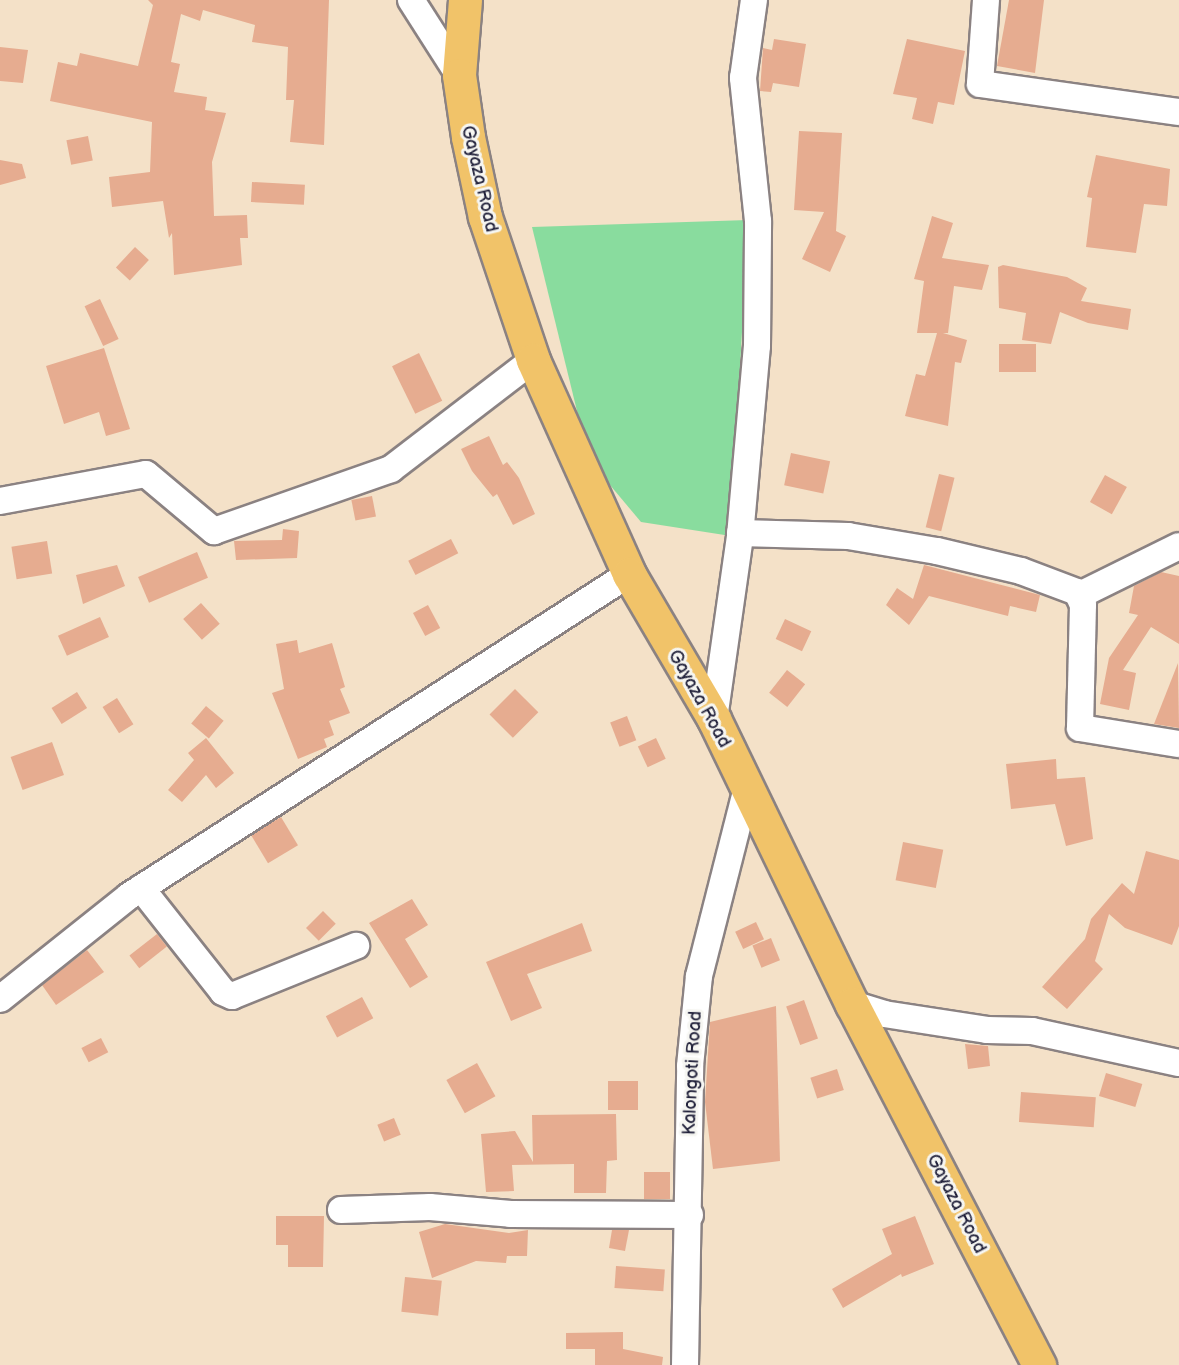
<!DOCTYPE html>
<html>
<head>
<meta charset="utf-8">
<style>
	body { margin:0 }
	#map { position:relative; width:1179px; height:1365px; overflow:hidden; background:#f4e1c8; font-family:"Balsamiq Sans",sans-serif }
	div>[style] { position:absolute }
	.green>* { inset:0; background:#89dc9e }
	.building>* { inset:0; background:#e6ac90; transform-origin:0 0 }
	.roads { filter:drop-shadow(2px 0 #8b8282) drop-shadow(-2px 0 #8b8282) drop-shadow(0 2px #8b8282) drop-shadow(0 -2px #8b8282) }
	.minor>* { height:26px; margin:-13px; padding:0 13px; transform-origin:13px; border-radius:13px; background:#fff }
	.major>* { height:33px; margin:-16.5px; padding:0 16.5px; transform-origin:16.5px; border-radius:16.5px; background:#f1c369 }
	span { translate:-50% -50%; white-space:nowrap; text-align:center; line-height:1.15; -webkit-text-stroke:6px #f6f6f2; paint-order:stroke }
	.street-label { font-size:18px; color:#22223b }
</style>
</head>
<body>
<div id="map">
	<div class="green">
		<i style="clip-path:polygon(748px 220px,731px 536px,641px 522px,589px 460px,532px 227px)"></i>
	</div>
	<div class="building">
		<i style="clip-path:polygon(148px 0,329px 0,324px 145px,290px 142px,294px 100px,286px 100px,288px 47px,252px 42px,255px 25px,203px 10px,200px 21px,181px 14px,171px 62px,180px 64px,174px 92px,207px 97px,205px 110px,226px 113px,212px 162px,214px 216px,247px 215px,248px 238px,240px 238px,242px 265px,174px 275px,172px 233px,169px 238px,163px 201px,112px 207px,109px 177px,150px 172px,152px 122px,50px 101px,58px 62px,77px 66px,80px 53px,138px 66px,153px 5px)"></i>
		<i style="clip-path:polygon(1009px 0,1044px 0,1035px 73px,997px 66px)"></i>
		<i style="clip-path:polygon(774px 39px,806px 44px,799px 87px,773px 83px,771px 92px,760px 91px,763px 48px,772px 50px)"></i>
		<i style="clip-path:polygon(907px 39px,965px 51px,954px 105px,938px 102px,933px 124px,912px 119px,917px 98px,893px 94px)"></i>
		<i style="clip-path:polygon(0 47px,28px 50px,23px 83px,0 81px)"></i>
		<i style="clip-path:polygon(799px 131px,842px 133px,836px 231px,846px 236px,830px 272px,802px 259px,824px 212px,794px 210px)"></i>
		<i style="left:88px;top:136px;width:25px;height:22px;rotate:79deg"></i>
		<i style="clip-path:polygon(1096px 155px,1170px 169px,1167px 206px,1144px 204px,1136px 253px,1086px 247px,1092px 198px,1087px 197px)"></i>
		<i style="clip-path:polygon(0 160px,22px 164px,26px 178px,0 185px)"></i>
		<i style="left:252px;top:182px;width:53px;height:20px;rotate:3deg"></i>
		<i style="clip-path:polygon(932px 216px,953px 223px,942px 258px,989px 265px,982px 290px,954px 286px,948px 333px,943px 333px,967px 340px,961px 363px,955px 362px,948px 426px,905px 416px,916px 374px,925px 376px,937px 333px,917px 333px,924px 281px,914px 279px)"></i>
		<i style="left:135px;top:247px;width:19px;height:28px;rotate:43deg"></i>
		<i style="clip-path:polygon(1003px 265px,1067px 277px,1087px 288px,1081px 301px,1131px 309px,1128px 330px,1088px 323px,1060px 312px,1051px 344px,1022px 340px,1026px 313px,999px 308px,998px 267px)"></i>
		<i style="left:100px;top:299px;width:44px;height:17px;rotate:65deg"></i>
		<i style="left:1036px;top:344px;width:28px;height:37px;rotate:90deg"></i>
		<i style="clip-path:polygon(104px 348px,130px 429px,106px 436px,99px 412px,64px 424px,46px 366px)"></i>
		<i style="left:419px;top:353px;width:53px;height:30px;rotate:64deg"></i>
		<i style="clip-path:polygon(489px 436px,503px 465px,507px 462px,519px 478px,535px 514px,513px 525px,497px 494px,493px 497px,472px 471px,461px 449px)"></i>
		<i style="left:791px;top:453px;width:40px;height:33px;rotate:12deg"></i>
		<i style="left:939px;top:474px;width:16px;height:55px;rotate:14deg"></i>
		<i style="left:1105px;top:475px;width:25px;height:31px;rotate:29deg"></i>
		<i style="left:372px;top:496px;width:21px;height:21px;rotate:79deg"></i>
		<i style="clip-path:polygon(283px 529px,299px 531px,297px 558px,236px 560px,234px 541px,282px 540px)"></i>
		<i style="left:451px;top:539px;width:16px;height:48px;rotate:63deg"></i>
		<i style="left:47px;top:541px;width:33px;height:36px;rotate:81deg"></i>
		<i style="left:197px;top:552px;width:28px;height:64px;rotate:67deg"></i>
		<i style="clip-path:polygon(117px 565px,125px 586px,83px 604px,76px 575px)"></i>
		<i style="clip-path:polygon(924px 565px,1040px 595px,1036px 612px,1010px 606px,1008px 616px,929px 596px,909px 625px,886px 605px,897px 588px,913px 599px)"></i>
		<i style="clip-path:polygon(1161px 572px,1179px 576px,1179px 644px,1151px 627px,1123px 670px,1136px 673px,1129px 710px,1100px 704px,1109px 658px,1138px 615px,1129px 613px,1134px 586px)"></i>
		<i style="left:201px;top:603px;width:28px;height:24px;rotate:48deg"></i>
		<i style="left:428px;top:605px;width:26px;height:17px;rotate:62deg"></i>
		<i style="left:100px;top:617px;width:22px;height:46px;rotate:66deg"></i>
		<i style="left:785px;top:619px;width:29px;height:22px;rotate:25deg"></i>
		<i style="clip-path:polygon(297px 640px,299px 653px,332px 643px,345px 687px,340px 689px,350px 713px,329px 721px,334px 735px,324px 739px,327px 747px,298px 759px,272px 693px,284px 689px,276px 644px)"></i>
		<i style="clip-path:polygon(1178px 663px,1179px 728px,1154px 724px)"></i>
		<i style="left:787px;top:670px;width:23px;height:29px;rotate:38deg"></i>
		<i style="left:515px;top:689px;width:33px;height:36px;rotate:45deg"></i>
		<i style="left:77px;top:692px;width:19px;height:30px;rotate:58deg"></i>
		<i style="left:117px;top:698px;width:31px;height:17px;rotate:58deg"></i>
		<i style="left:206px;top:706px;width:23px;height:23px;rotate:40deg"></i>
		<i style="left:627px;top:716px;width:26px;height:18px;rotate:69deg"></i>
		<i style="clip-path:polygon(206px 738px,234px 773px,216px 788px,206px 775px,182px 802px,168px 790px,194px 760px,188px 753px)"></i>
		<i style="left:656px;top:738px;width:23px;height:20px;rotate:65deg"></i>
		<i style="left:52px;top:742px;width:35px;height:44px;rotate:70deg"></i>
		<i style="clip-path:polygon(1056px 759px,1057px 779px,1085px 777px,1093px 839px,1066px 846px,1055px 804px,1011px 809px,1006px 764px)"></i>
		<i style="left:281px;top:817px;width:33px;height:35px;rotate:59deg"></i>
		<i style="left:903px;top:842px;width:41px;height:39px;rotate:11deg"></i>
		<i style="clip-path:polygon(1146px 851px,1179px 860px,1179px 926px,1172px 945px,1125px 928px,1109px 914px,1095px 961px,1103px 969px,1067px 1009px,1042px 987px,1085px 939px,1091px 919px,1122px 883px,1134px 894px)"></i>
		<i style="clip-path:polygon(412px 899px,428px 925px,405px 939px,428px 977px,410px 988px,369px 923px)"></i>
		<i style="left:323px;top:911px;width:18px;height:24px;rotate:45deg"></i>
		<i style="left:756px;top:922px;width:19px;height:23px;rotate:65deg"></i>
		<i style="clip-path:polygon(582px 923px,592px 951px,527px 974px,542px 1008px,511px 1021px,486px 962px)"></i>
		<i style="left:157px;top:934px;width:16px;height:35px;rotate:52deg"></i>
		<i style="left:771px;top:938px;width:24px;height:20px;rotate:68deg"></i>
		<i style="clip-path:polygon(87px 950px,104px 972px,56px 1005px,42px 985px)"></i>
		<i style="left:362px;top:997px;width:24px;height:41px;rotate:62deg"></i>
		<i style="left:804px;top:1000px;width:41px;height:19px;rotate:70deg"></i>
		<i style="clip-path:polygon(776px 1006px,780px 1161px,713px 1169px,705px 1102px,710px 1022px)"></i>
		<i style="left:101px;top:1038px;width:16px;height:22px;rotate:63deg"></i>
		<i style="clip-path:polygon(965px 1044px,988px 1046px,990px 1066px,968px 1069px)"></i>
		<i style="left:477px;top:1063px;width:38px;height:35px;rotate:61deg"></i>
		<i style="left:837px;top:1069px;width:22px;height:28px;rotate:72deg"></i>
		<i style="left:1106px;top:1073px;width:38px;height:24px;rotate:17deg"></i>
		<i style="left:608px;top:1081px;width:30px;height:29px"></i>
		<i style="left:1021px;top:1092px;width:75px;height:30px;rotate:4deg"></i>
		<i style="clip-path:polygon(616px 1114px,617px 1160px,607px 1161px,606px 1193px,574px 1193px,574px 1164px,512px 1165px,514px 1191px,486px 1192px,481px 1134px,515px 1131px,533px 1162px,532px 1115px)"></i>
		<i style="left:394px;top:1118px;width:18px;height:18px;rotate:68deg"></i>
		<i style="left:644px;top:1172px;width:26px;height:27px"></i>
		<i style="clip-path:polygon(276px 1216px,324px 1216px,323px 1267px,288px 1267px,288px 1245px,276px 1245px)"></i>
		<i style="clip-path:polygon(915px 1216px,934px 1264px,902px 1277px,901px 1274px,843px 1308px,832px 1289px,892px 1254px,882px 1229px)"></i>
		<i style="clip-path:polygon(445px 1224px,509px 1233px,528px 1230px,527px 1256px,507px 1256px,506px 1263px,476px 1261px,432px 1278px,419px 1232px)"></i>
		<i style="clip-path:polygon(612px 1230px,629px 1230px,625px 1251px,609px 1248px)"></i>
		<i style="left:616px;top:1266px;width:49px;height:22px;rotate:4deg"></i>
		<i style="left:405px;top:1277px;width:37px;height:35px;rotate:6deg"></i>
		<i style="clip-path:polygon(623px 1332px,623px 1349px,663px 1357px,662px 1365px,595px 1365px,595px 1349px,566px 1349px,566px 1333px)"></i>
	</div>
	<div class="roads">
		<div class="minor">
			<i style="left:411px;top:0;width:89px;rotate:57.4deg"></i>
			<i style="left:986px;top:0;width:84px;rotate:94.1deg"></i>
			<i style="left:980px;top:84px;width:201px;rotate:8deg"></i>
			<i style="left:0;top:501px;width:148px;rotate:-10.5deg"></i>
			<i style="left:146px;top:474px;width:89px;rotate:40deg"></i>
			<i style="left:214px;top:531px;width:188px;rotate:-19.3deg"></i>
			<i style="left:391px;top:469px;width:179px;rotate:-37.5deg"></i>
			<i style="left:740px;top:533px;width:108px;rotate:1.6deg"></i>
			<i style="left:848px;top:536px;width:90px;rotate:9.6deg"></i>
			<i style="left:937px;top:551px;width:86px;rotate:13.4deg"></i>
			<i style="left:1021px;top:571px;width:60px;rotate:20.6deg"></i>
			<i style="left:1077px;top:592px;width:14px;rotate:65deg"></i>
			<i style="left:1083px;top:605px;width:123px;rotate:91.4deg"></i>
			<i style="left:1080px;top:728px;width:100px;rotate:9.2deg"></i>
			<i style="left:1080px;top:595px;width:110px;rotate:-26.3deg"></i>
			<i style="left:714px;top:719px;width:185px;rotate:-81.9deg"></i>
			<i style="left:740px;top:536px;width:191px;rotate:-84.9deg"></i>
			<i style="left:757px;top:346px;width:125px;rotate:-89.5deg"></i>
			<i style="left:758px;top:221px;width:144px;rotate:-96deg"></i>
			<i style="left:743px;top:78px;width:79px;rotate:-82deg"></i>
			<i style="left:141px;top:888px;width:132px;rotate:51.7deg"></i>
			<i style="left:223px;top:992px;width:10px;rotate:24deg"></i>
			<i style="left:232px;top:996px;width:134px;rotate:-22deg"></i>
			<i style="left:0;top:999px;width:165px;rotate:-38.6deg"></i>
			<i style="left:129px;top:896px;width:595px;rotate:-32.78deg"></i>
			<i style="left:852px;top:1004px;width:34px;rotate:17deg"></i>
			<i style="left:884px;top:1014px;width:104px;rotate:8.8deg"></i>
			<i style="left:987px;top:1030px;width:45px;rotate:1.3deg"></i>
			<i style="left:1032px;top:1031px;width:150px;rotate:12.3deg"></i>
			<i style="left:341px;top:1210px;width:89px;rotate:-1.9deg"></i>
			<i style="left:430px;top:1207px;width:81px;rotate:4.9deg"></i>
			<i style="left:511px;top:1214px;width:179px;rotate:0.3deg"></i>
			<i style="left:685px;top:1365px;width:299px;rotate:-89deg"></i>
			<i style="left:690px;top:1066px;width:90px;rotate:-84.3deg"></i>
			<i style="left:699px;top:976px;width:195px;rotate:-75.7deg"></i>
		</div>
		<div class="major">
			<i style="left:465px;top:0;width:75px;rotate:94.6deg"></i>
			<i style="left:459px;top:75px;width:63px;rotate:81.7deg"></i>
			<i style="left:468px;top:137px;width:82px;rotate:78deg"></i>
			<i style="left:485px;top:217px;width:151px;rotate:71.4deg"></i>
			<i style="left:533px;top:360px;width:235px;rotate:65.8deg"></i>
			<i style="left:629px;top:574px;width:168px;rotate:59.6deg"></i>
			<i style="left:714px;top:719px;width:317px;rotate:64.2deg"></i>
			<i style="left:852px;top:1004px;width:407px;rotate:62.6deg"></i>
		</div>
	</div>
	<div class="street-label">
		<span style="left:479px;top:179px;rotate:77deg">Gayaza Road</span>
		<span style="left:699px;top:699px;rotate:61deg">Gayaza Road</span>
		<span style="left:693px;top:1073px;rotate:-87deg">Kalongoti Road</span>
		<span style="left:956px;top:1204px;rotate:63deg">Gayaza Road</span>
	</div>
</div>
</body>
</html>
